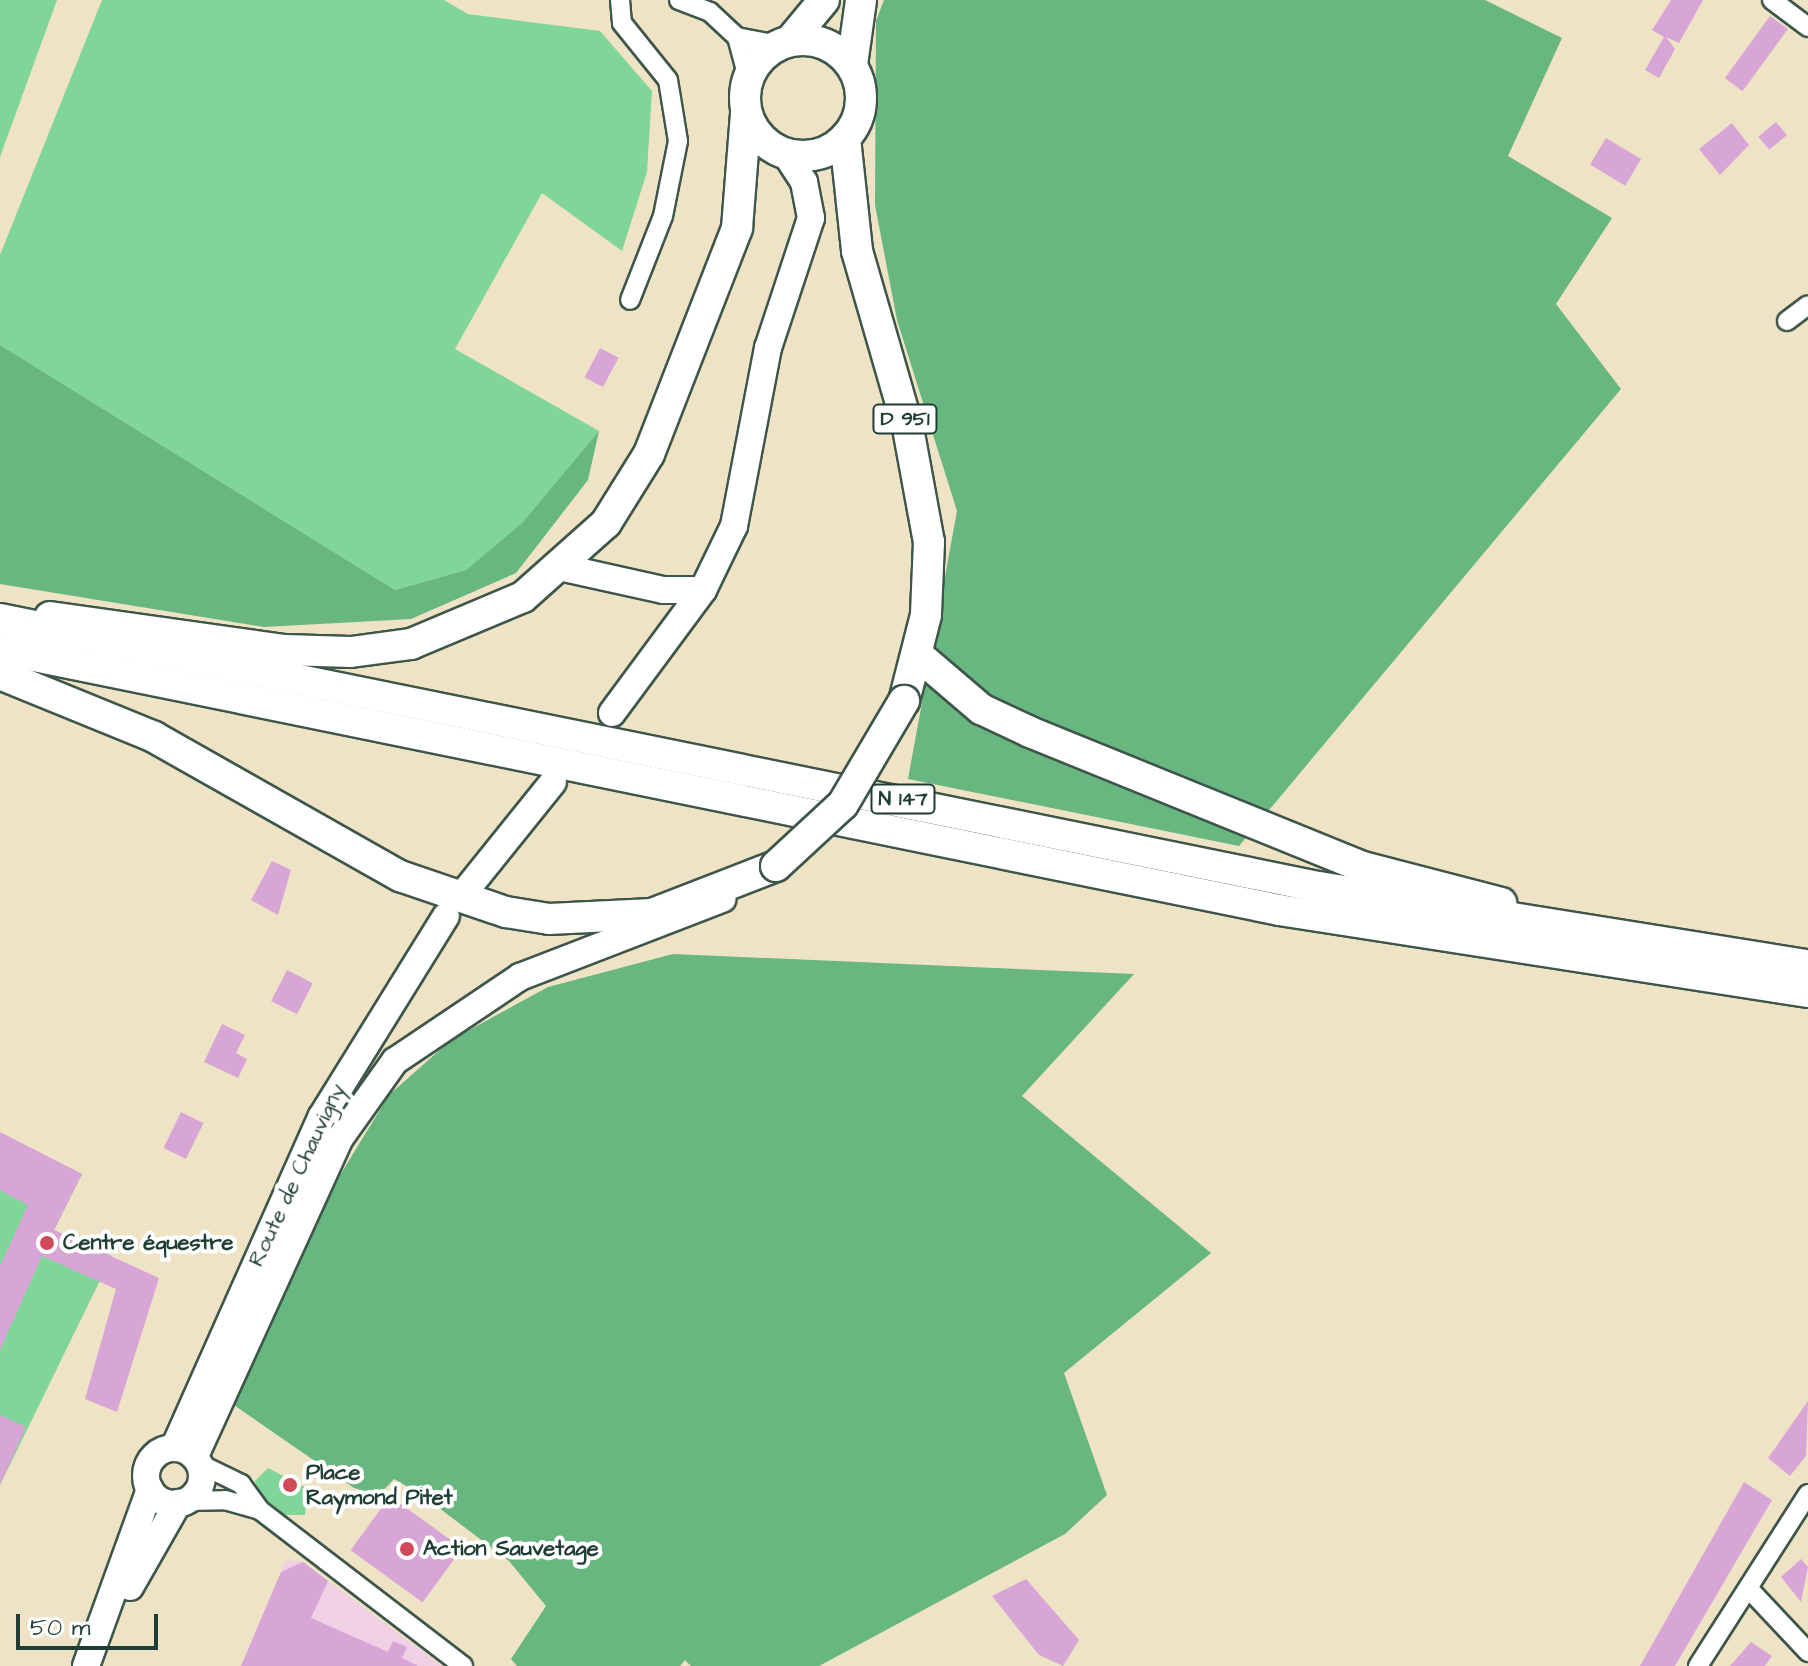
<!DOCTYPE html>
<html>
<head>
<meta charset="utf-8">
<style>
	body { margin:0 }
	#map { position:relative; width:1808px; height:1666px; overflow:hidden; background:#efe3c6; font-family:"Architects Daughter",sans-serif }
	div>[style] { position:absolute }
	.built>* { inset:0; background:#f0d0e4 }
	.green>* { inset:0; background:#80d598 }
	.forest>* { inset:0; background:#68b680 }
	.building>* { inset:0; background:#d8a6d6; transform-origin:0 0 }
	.roads { filter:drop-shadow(2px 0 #3e564a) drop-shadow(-2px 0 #3e564a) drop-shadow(0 2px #3e564a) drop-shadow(0 -2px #3e564a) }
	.minor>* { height:18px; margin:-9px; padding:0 9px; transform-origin:9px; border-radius:9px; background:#fff }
	.secondary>* { height:26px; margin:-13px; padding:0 13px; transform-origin:13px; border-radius:13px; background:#fff }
	.secondary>.ring { margin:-13px; padding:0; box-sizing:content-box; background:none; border:26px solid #fff; border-radius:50% }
	.primary>* { height:30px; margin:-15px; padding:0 15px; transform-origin:15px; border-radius:15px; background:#fff }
	.primary>.ring { margin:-15px; padding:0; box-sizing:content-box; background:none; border:30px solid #fff; border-radius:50% }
	.trunk>* { height:30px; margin:-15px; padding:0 15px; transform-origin:15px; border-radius:15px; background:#fff }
	.bridges { filter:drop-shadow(2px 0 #3e564a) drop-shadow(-2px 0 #3e564a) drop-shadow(0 2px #3e564a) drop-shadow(0 -2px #3e564a) }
	.primary-bridge>* { height:30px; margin:-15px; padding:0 15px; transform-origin:15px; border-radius:15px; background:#fff }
	.dots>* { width:22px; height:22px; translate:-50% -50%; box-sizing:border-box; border:4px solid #fff; border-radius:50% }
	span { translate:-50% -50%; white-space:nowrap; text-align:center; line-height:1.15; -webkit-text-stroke:8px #fff; paint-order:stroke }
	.shield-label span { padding:2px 6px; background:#fff; border:2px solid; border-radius:6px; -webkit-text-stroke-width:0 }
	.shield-label { font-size:20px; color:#1f3d34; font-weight:700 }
	.street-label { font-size:22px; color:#1f3d34 }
	.poi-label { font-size:22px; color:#1f3d34; font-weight:700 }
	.left { translate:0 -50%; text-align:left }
	.scale { position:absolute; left:16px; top:1614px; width:142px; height:36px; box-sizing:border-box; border:4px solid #1f3d34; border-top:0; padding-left:10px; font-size:24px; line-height:28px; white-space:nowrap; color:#1f3d34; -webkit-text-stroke:6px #fff; paint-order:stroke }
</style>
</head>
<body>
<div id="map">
	<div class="built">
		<i style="clip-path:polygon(286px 1560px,303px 1562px,442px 1666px,301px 1666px,296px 1652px,254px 1634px)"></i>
	</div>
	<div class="green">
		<i style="clip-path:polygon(0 0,57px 0,0 157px)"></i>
		<i style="clip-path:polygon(102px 0,444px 0,468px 14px,600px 31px,652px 91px,647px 172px,622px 251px,542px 193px,455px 349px,599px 431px,522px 523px,466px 570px,395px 590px,0 345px,0 255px)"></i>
		<i style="clip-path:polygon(0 1133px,82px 1174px,54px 1230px,112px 1256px,0 1485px)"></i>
		<i style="clip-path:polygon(268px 1468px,308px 1489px,305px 1515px,282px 1515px,260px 1497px,255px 1481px)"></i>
	</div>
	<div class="forest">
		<i style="clip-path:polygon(884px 0,1485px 0,1562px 38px,1508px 156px,1612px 218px,1556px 304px,1621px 389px,1239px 846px,908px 779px,957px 511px,897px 320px,875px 205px,876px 21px)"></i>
		<i style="clip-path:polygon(0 345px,395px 590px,466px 570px,522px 523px,599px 431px,588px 480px,516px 573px,411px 619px,264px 627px,0 584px)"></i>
		<i style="clip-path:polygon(673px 954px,1134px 974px,1022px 1096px,1211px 1253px,1064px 1373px,1107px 1495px,1065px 1534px,819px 1666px,691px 1666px,685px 1660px,680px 1666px,517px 1666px,511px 1659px,546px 1606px,509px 1561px,422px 1495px,394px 1479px,379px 1495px,354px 1488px,231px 1403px,326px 1198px,389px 1095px,451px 1040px,548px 987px)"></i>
	</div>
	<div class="building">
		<i style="clip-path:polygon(1671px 0,1703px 0,1679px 43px,1666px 37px,1675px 49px,1659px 78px,1645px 70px,1664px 37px,1652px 30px)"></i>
		<i style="left:1770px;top:16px;width:22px;height:77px;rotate:36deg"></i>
		<i style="left:1776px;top:122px;width:17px;height:23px;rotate:50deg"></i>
		<i style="clip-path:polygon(1732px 123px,1749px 145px,1720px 175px,1699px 149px)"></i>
		<i style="left:1606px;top:138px;width:41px;height:31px;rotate:31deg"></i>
		<i style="left:600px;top:348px;width:21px;height:33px;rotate:28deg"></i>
		<i style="clip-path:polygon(272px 861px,291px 870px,278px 915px,251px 900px)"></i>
		<i style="left:287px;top:970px;width:29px;height:35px;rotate:27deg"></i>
		<i style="clip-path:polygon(222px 1024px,245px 1035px,236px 1053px,247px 1059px,238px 1078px,204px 1062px)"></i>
		<i style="left:181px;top:1112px;width:25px;height:40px;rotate:26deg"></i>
		<i style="clip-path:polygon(0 1132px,82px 1174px,54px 1230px,159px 1278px,117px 1412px,85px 1399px,116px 1289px,42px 1256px,0 1350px,0 1266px,28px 1205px,0 1190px)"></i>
		<i style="clip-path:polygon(1808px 1401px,1806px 1456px,1790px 1476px,1768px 1458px)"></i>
		<i style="clip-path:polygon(0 1415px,26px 1427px,0 1485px)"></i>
		<i style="clip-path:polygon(1744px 1482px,1772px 1500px,1675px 1666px,1640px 1666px)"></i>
		<i style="left:390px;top:1496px;width:89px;height:67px;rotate:36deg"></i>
		<i style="clip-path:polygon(1801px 1559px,1808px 1567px,1801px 1602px,1781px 1577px)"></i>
		<i style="clip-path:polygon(303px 1562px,328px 1581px,311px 1618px,388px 1652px,393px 1641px,407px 1647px,402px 1658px,418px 1666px,241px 1666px,281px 1572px)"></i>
		<i style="clip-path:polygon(1026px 1579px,1079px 1640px,1063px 1666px,1039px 1655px,992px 1596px)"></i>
		<i style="clip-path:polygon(1751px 1642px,1772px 1656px,1765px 1666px,1730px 1666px)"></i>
	</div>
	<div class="roads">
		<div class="minor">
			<i style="left:620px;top:0;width:23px;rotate:85deg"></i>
			<i style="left:622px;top:23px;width:73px;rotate:51.1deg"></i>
			<i style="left:668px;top:80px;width:62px;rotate:80.7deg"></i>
			<i style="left:678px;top:141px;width:76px;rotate:101.3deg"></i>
			<i style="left:663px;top:216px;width:90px;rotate:111.4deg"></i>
			<i style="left:679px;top:0;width:33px;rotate:21deg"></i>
			<i style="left:710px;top:12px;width:37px;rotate:43deg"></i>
			<i style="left:737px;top:37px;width:42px;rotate:75deg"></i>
			<i style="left:1772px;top:0;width:45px;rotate:36.9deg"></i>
			<i style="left:737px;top:37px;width:42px;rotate:11deg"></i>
			<i style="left:1787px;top:321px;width:26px;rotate:-37deg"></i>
			<i style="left:200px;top:1464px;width:46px;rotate:26deg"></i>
			<i style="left:241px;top:1484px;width:32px;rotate:54deg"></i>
			<i style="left:186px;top:1501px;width:39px;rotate:-1deg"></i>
			<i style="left:225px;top:1500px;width:36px;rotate:16deg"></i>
			<i style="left:260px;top:1510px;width:256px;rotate:37.5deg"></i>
			<i style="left:1748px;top:1588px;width:88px;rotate:46.8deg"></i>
			<i style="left:1698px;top:1666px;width:204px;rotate:-57.4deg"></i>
		</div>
		<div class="secondary">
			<i style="left:564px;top:568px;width:101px;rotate:12.5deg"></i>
			<i style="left:663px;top:590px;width:40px"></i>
			<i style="left:612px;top:713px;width:153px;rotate:-53.5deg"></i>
			<i style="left:703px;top:590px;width:71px;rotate:-64.2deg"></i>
			<i style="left:734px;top:526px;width:181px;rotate:-79.2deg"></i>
			<i style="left:768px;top:348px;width:137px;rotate:-71.7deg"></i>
			<i style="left:811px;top:218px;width:37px;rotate:-101deg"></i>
			<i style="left:804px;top:182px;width:35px;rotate:-123deg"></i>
			<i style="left:467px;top:889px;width:137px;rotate:-51.2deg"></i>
			<i style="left:174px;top:1448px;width:363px;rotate:-66deg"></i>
			<i style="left:322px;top:1116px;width:235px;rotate:-58.2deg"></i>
			<i class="ring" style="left:146px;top:1448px;width:30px;height:30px"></i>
			<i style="left:195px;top:1456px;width:349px;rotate:-65.5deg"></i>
			<i style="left:340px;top:1138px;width:95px;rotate:-54.5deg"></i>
			<i style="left:395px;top:1061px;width:151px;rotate:-33.9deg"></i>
			<i style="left:520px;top:977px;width:217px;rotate:-21.1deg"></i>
			<i style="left:130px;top:1587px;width:97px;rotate:-60.3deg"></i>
			<i style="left:86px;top:1666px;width:188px;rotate:-70.1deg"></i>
		</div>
		<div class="primary">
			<i class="ring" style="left:745px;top:40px;width:86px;height:86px"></i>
			<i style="left:790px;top:41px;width:53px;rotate:-50.3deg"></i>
			<i style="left:852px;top:65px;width:66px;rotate:-82.1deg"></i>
			<i style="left:845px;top:138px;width:114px;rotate:83.9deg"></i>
			<i style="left:857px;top:251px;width:184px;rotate:73.9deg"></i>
			<i style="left:908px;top:428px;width:116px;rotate:79.6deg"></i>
			<i style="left:929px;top:542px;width:73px;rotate:92.4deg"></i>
			<i style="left:926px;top:615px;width:89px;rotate:104.3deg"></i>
			<i style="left:50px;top:617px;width:237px;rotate:8deg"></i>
			<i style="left:285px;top:650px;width:66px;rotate:1.7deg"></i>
			<i style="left:351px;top:652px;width:61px;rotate:-7.6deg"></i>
			<i style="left:411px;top:644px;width:121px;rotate:-22.8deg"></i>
			<i style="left:523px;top:597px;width:111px;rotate:-41.7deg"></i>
			<i style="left:606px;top:523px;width:81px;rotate:-58.1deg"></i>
			<i style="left:649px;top:454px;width:243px;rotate:-68.7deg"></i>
			<i style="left:737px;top:228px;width:115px;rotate:-85.5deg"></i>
			<i style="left:919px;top:656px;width:82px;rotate:40.5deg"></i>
			<i style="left:981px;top:709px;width:54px;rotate:25.1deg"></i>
			<i style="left:1030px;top:732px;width:359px;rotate:22.1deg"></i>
			<i style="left:1363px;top:867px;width:143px;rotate:14.6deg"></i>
			<i style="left:0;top:674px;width:166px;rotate:22.2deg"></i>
			<i style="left:154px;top:737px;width:283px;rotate:29.5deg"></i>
			<i style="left:400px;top:876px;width:112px;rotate:18.8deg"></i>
			<i style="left:506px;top:912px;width:44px;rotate:9.2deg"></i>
			<i style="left:549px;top:919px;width:103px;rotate:-2.8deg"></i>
			<i style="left:652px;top:914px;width:133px;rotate:-21.2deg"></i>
		</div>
		<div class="trunk">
			<i style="left:0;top:619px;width:1346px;rotate:11.49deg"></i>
			<i style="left:1319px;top:887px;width:495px;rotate:9.1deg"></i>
			<i style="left:0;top:649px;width:1305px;rotate:11.53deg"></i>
			<i style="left:1279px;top:910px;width:535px;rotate:8.81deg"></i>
		</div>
	</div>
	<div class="bridges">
		<div class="primary-bridge">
			<i style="left:776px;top:866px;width:91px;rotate:-42.8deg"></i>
			<i style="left:843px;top:804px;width:120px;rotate:-59.4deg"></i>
		</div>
	</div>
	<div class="dots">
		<i style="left:47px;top:1243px;background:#d1495b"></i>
		<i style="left:290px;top:1485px;background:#d1495b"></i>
		<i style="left:407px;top:1549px;background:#d1495b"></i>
	</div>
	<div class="shield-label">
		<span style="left:905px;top:419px">D 951</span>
		<span style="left:903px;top:799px">N 147</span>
	</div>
	<div class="street-label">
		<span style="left:297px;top:1175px;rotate:-65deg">Route de Chauvigny</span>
	</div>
	<div class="poi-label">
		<span class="left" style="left:63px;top:1243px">Centre équestre</span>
		<span class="left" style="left:306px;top:1485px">Place<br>Raymond Pitet</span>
		<span class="left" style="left:423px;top:1549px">Action Sauvetage</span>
	</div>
	<div class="scale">50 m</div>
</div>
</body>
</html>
